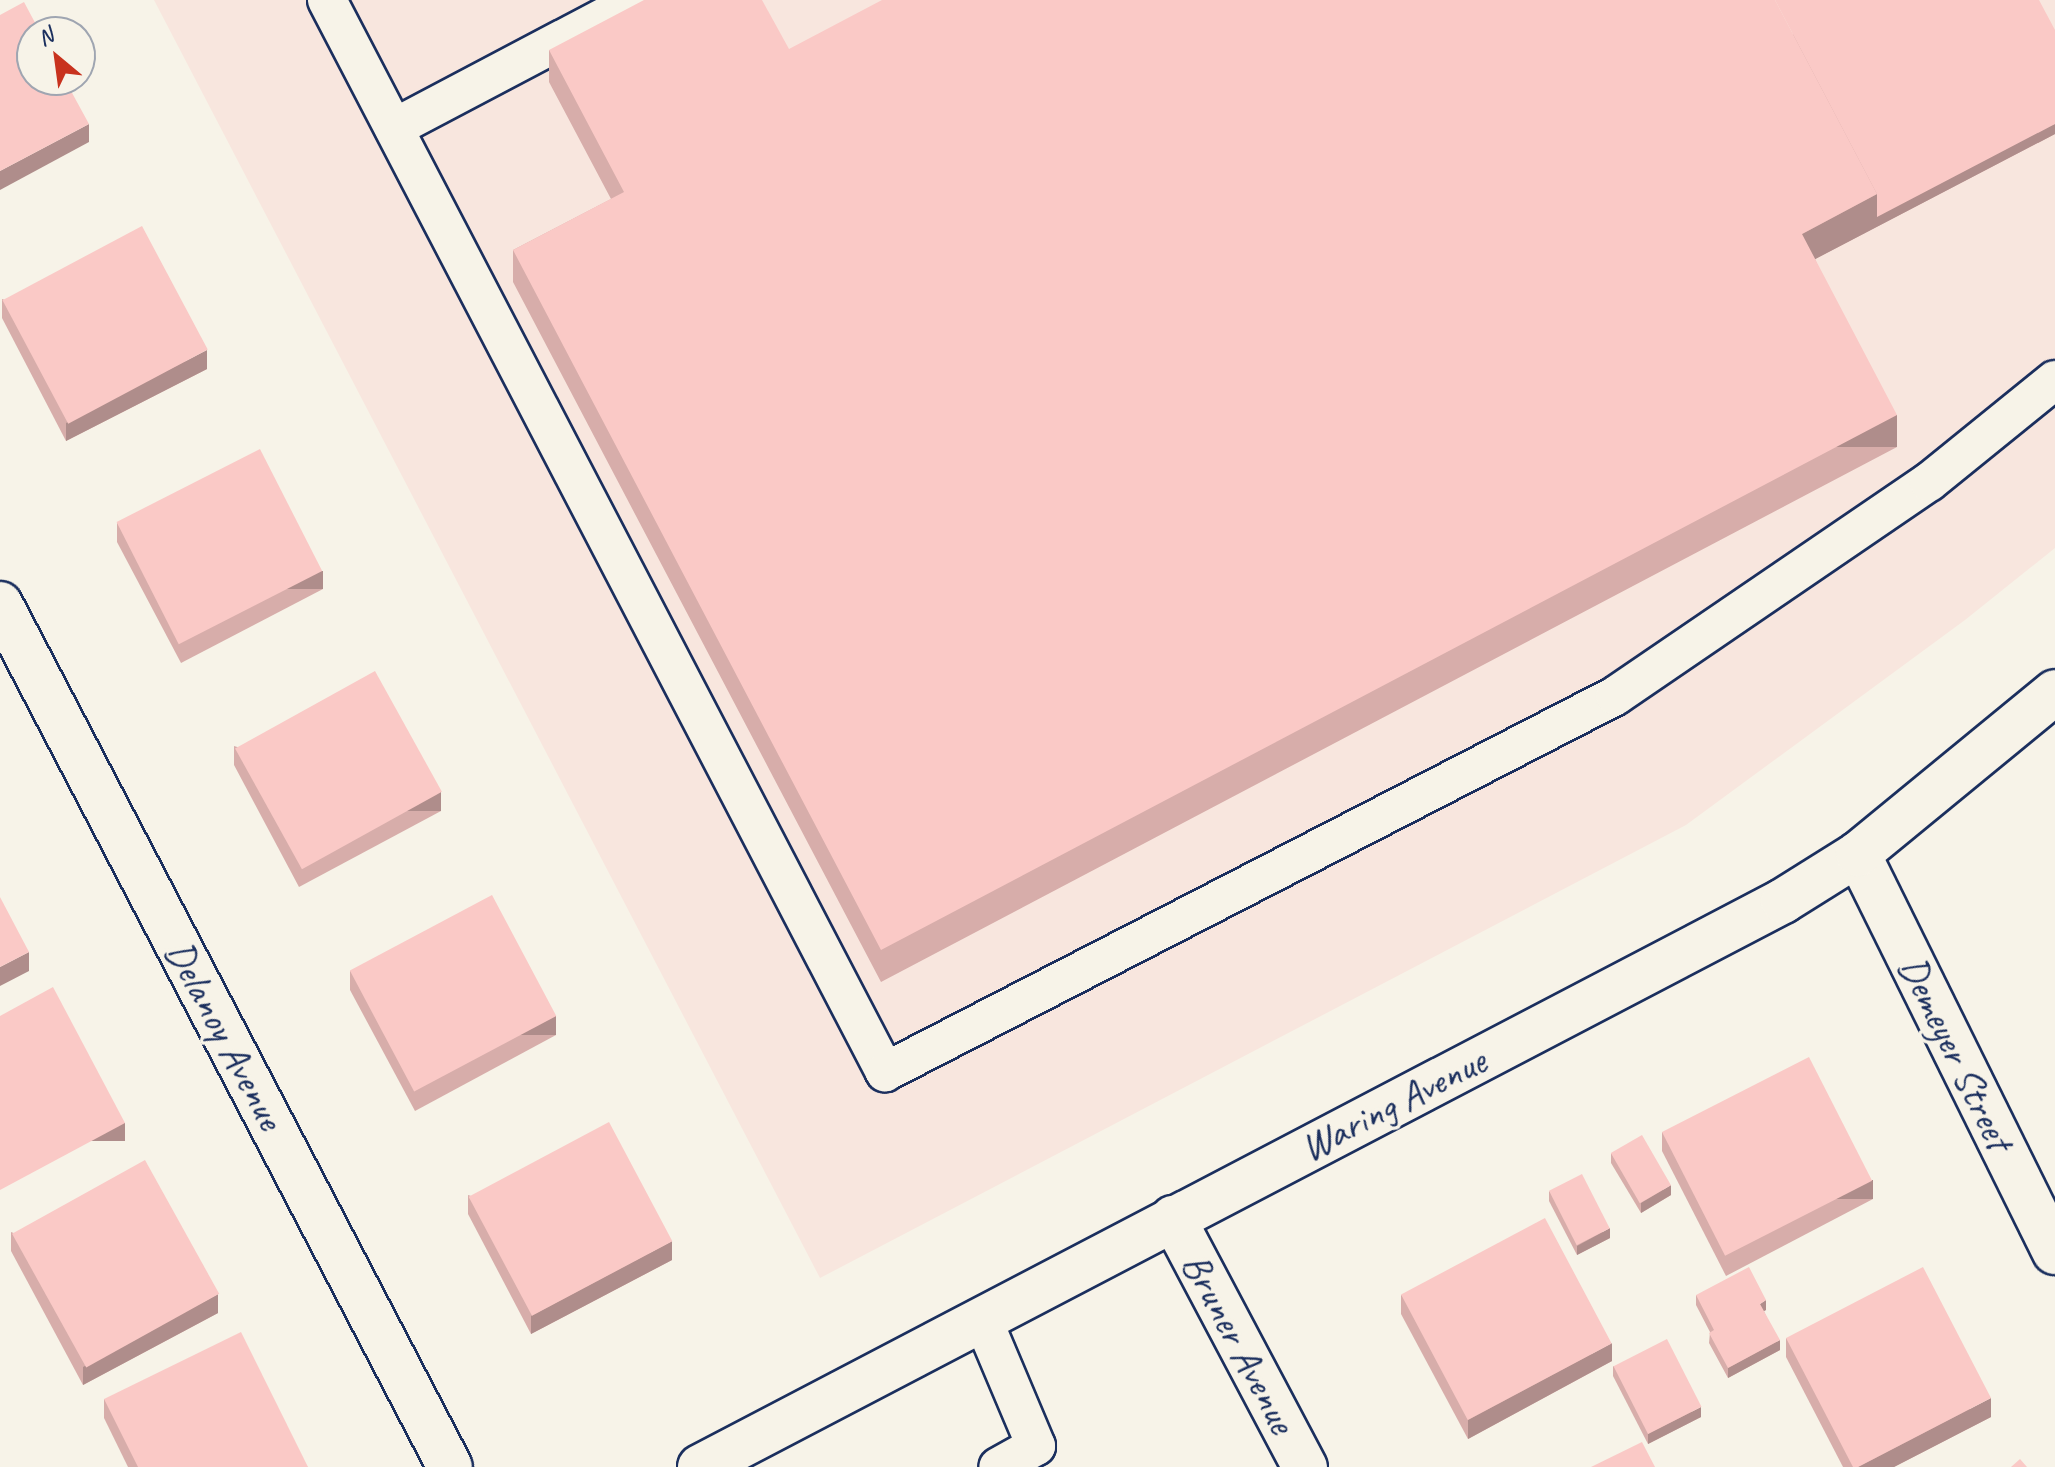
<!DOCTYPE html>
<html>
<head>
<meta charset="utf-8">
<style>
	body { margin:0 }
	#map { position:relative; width:2055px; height:1467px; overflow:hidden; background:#f7f3e8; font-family:Caveat,sans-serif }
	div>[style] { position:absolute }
	.built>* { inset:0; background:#f8e6de }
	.roads { filter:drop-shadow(2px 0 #1b2f5e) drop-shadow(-2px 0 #1b2f5e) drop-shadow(0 2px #1b2f5e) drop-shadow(0 -2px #1b2f5e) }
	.service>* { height:38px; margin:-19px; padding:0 19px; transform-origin:19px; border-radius:19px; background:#f7f3e8 }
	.minor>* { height:44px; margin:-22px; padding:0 22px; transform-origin:22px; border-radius:22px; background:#f7f3e8 }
	.wall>* { inset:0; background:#d7adaa }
	.shaded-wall>* { inset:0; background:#af8d8b; transform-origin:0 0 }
	.building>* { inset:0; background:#fac9c6; transform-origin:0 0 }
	span { translate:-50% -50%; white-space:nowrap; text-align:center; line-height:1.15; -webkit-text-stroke:7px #f7f3e8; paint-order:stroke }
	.street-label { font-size:40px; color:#1b2f5e }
	.north { position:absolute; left:16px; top:16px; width:80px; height:80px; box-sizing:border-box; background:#f7f3e8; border:2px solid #9fa5b1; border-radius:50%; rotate:331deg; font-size:22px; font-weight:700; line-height:32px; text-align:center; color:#1b2f5e }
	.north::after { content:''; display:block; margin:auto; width:28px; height:36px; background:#c8321e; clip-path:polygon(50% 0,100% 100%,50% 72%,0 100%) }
</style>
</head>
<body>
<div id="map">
	<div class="built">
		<i style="clip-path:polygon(154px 0,2055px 0,2055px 548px,1965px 620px,1686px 825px,820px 1278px)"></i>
	</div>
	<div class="roads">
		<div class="service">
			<i style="left:327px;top:0;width:1209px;rotate:62.5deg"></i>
			<i style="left:885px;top:1072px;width:821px;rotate:-27.25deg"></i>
			<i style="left:1615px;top:696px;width:380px;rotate:-34.3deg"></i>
			<i style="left:1929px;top:482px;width:162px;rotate:-39deg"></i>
			<i style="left:394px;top:128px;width:275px;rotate:-27.8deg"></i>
			<i style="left:982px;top:1318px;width:139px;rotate:67.1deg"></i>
			<i style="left:1036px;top:1446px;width:43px;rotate:151.1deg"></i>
		</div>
		<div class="minor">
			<i style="left:0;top:604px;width:973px;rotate:62.46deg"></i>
			<i style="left:1858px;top:854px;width:444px;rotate:63.7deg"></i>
			<i style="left:1173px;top:1218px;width:282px;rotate:62.1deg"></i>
			<i style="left:700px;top:1467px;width:1222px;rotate:-27.59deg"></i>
			<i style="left:1783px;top:901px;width:89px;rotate:-32.1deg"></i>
			<i style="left:1858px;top:854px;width:255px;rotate:-39.4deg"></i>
		</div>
	</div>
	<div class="wall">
		<i style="clip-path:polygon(2055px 30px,2055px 134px,1815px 259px,1897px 447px,881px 982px,513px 282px,513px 250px,611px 199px,549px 82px,549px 50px,789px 49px)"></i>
		<i style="clip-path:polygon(2px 299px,207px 369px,66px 441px,2px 318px)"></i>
		<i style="clip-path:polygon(117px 523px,323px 589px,181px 663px,117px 542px)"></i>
		<i style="clip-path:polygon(234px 746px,441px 811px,299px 887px,234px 765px)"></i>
		<i style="clip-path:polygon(350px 971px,556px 1035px,415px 1111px,350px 990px)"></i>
		<i style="clip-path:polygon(1662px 1132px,1873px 1199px,1726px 1276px,1662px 1151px)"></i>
		<i style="clip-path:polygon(1611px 1153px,1671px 1195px,1641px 1213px,1611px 1163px)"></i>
		<i style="clip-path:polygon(1549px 1191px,1610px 1238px,1577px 1255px,1549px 1201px)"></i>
		<i style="clip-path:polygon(468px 1195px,672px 1260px,531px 1334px,468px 1214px)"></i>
		<i style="clip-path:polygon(11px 1232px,218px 1313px,83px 1385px,11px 1251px)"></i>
		<i style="clip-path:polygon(1401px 1295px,1612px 1361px,1468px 1439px,1401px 1314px)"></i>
		<i style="clip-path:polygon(1696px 1295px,1766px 1310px,1764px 1311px,1780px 1350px,1728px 1378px,1709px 1343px,1710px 1332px,1696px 1305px)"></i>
		<i style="clip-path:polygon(1786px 1338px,1991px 1417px,1894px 1467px,1843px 1467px,1786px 1357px)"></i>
		<i style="clip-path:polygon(1613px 1366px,1701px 1417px,1648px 1444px,1613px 1376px)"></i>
		<i style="clip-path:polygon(104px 1399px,308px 1467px,128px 1467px,104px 1418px)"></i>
	</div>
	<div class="shaded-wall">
		<i style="clip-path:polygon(89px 124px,89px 142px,0 190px,0 171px)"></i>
		<i style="clip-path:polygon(2055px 124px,2055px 134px,1802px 266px,1802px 234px,1877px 194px)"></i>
		<i style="clip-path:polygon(207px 350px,207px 369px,66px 441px,66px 423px)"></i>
		<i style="left:1897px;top:415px;width:32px;height:1148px;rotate:90deg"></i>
		<i style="left:323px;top:571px;width:18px;height:160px;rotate:90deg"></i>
		<i style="left:441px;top:792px;width:19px;height:161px;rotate:90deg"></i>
		<i style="clip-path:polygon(29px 952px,29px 971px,0 986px,0 967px)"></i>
		<i style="left:556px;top:1016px;width:19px;height:160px;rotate:90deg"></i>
		<i style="left:125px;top:1123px;width:18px;height:142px;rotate:90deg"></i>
		<i style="left:1873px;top:1180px;width:19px;height:166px;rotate:90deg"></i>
		<i style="clip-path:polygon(1671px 1185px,1671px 1195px,1641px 1213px,1641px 1203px)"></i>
		<i style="clip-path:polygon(1610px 1228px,1610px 1238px,1577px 1255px,1577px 1246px)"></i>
		<i style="clip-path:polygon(672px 1241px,672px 1260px,531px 1334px,531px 1316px)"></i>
		<i style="clip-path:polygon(218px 1294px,218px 1313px,83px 1385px,83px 1367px)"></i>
		<i style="clip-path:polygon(1766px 1300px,1766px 1310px,1760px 1313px,1760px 1304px)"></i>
		<i style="clip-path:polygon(1780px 1340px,1780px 1350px,1728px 1378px,1728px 1368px)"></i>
		<i style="clip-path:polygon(1612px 1343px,1612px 1361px,1468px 1439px,1468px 1420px)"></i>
		<i style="clip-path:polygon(1991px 1398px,1991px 1417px,1894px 1467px,1858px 1467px)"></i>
		<i style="clip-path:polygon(1701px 1407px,1701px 1417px,1648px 1444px,1648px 1434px)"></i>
	</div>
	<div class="building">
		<i style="clip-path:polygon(644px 0,762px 0,789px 49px,882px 0,1775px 0,1877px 194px,1802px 234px,1897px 415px,881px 950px,513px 250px,624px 192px,549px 50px)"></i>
		<i style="clip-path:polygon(1775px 0,2039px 0,2055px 30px,2055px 124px,1877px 217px,1877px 194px)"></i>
		<i style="clip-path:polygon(24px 2px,40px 32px,32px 32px,32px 80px,65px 80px,89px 124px,0 171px,0 15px)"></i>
		<i style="left:142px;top:226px;width:140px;height:158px;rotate:62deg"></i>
		<i style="left:260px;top:449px;width:137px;height:161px;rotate:63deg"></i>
		<i style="left:375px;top:671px;width:138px;height:160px;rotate:61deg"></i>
		<i style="left:492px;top:895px;width:137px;height:161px;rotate:62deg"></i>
		<i style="clip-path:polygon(0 897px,29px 952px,0 967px)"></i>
		<i style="clip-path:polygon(53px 987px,125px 1123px,0 1190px,0 1016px)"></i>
		<i style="left:1809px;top:1057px;width:139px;height:165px;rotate:63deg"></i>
		<i style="left:609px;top:1122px;width:135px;height:159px;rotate:62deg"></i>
		<i style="left:1642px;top:1135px;width:58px;height:36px;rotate:60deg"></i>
		<i style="left:145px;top:1160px;width:153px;height:152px;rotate:61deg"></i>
		<i style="left:1582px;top:1174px;width:61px;height:37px;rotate:63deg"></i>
		<i style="left:1545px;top:1218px;width:142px;height:163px;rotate:62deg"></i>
		<i style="clip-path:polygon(1749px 1267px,1766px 1300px,1760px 1304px,1780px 1340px,1728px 1368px,1709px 1333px,1714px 1330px,1696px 1295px)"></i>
		<i style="clip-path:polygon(1923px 1267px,1991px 1398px,1858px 1467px,1853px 1467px,1786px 1338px)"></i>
		<i style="clip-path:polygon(241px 1332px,308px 1467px,138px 1467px,104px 1399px)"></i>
		<i style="left:1667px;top:1339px;width:76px;height:60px;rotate:63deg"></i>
		<i style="clip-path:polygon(1642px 1442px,1655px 1467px,1591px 1467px)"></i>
		<i style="clip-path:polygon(2020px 1459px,2027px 1467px,2011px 1467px)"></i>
	</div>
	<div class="street-label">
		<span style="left:225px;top:1035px;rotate:62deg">Delanoy Avenue</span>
		<span style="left:1956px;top:1053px;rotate:64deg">Demeyer Street</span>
		<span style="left:1393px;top:1104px;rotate:-27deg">Waring Avenue</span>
		<span style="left:1239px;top:1343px;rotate:62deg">Bruner Avenue</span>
	</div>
	<div class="north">N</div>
</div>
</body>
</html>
